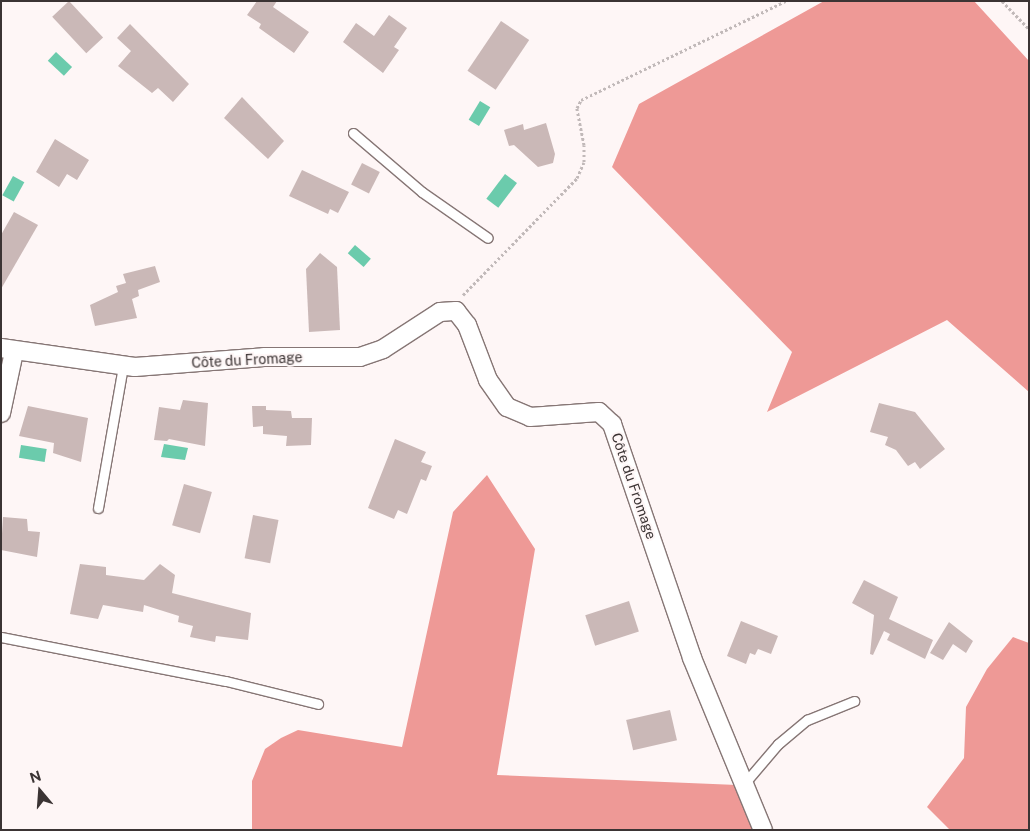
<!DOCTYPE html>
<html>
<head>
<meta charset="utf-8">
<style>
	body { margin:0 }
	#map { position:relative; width:1030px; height:831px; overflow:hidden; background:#fef6f6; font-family:"Public Sans",sans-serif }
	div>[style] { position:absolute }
	.forest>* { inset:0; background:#ee9996 }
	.water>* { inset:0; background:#6bcbac; transform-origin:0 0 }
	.building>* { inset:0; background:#cab8b7; transform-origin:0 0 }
	.path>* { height:3px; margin-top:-1.5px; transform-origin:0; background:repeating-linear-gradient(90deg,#c1b9b9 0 2.5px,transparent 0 5px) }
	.roads { filter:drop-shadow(1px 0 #867675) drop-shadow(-1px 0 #867675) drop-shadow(0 1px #867675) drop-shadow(0 -1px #867675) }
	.service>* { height:9px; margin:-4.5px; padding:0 4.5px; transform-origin:4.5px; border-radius:4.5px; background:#fff }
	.minor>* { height:18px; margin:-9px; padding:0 9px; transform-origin:9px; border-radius:9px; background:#fff }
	span { translate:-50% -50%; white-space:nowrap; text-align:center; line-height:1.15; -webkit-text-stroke:4px #fef6f6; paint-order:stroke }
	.street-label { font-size:14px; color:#3b3434 }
	.frame { position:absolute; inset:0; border:2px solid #3b3434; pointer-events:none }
	.north { position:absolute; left:15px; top:766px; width:50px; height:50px; -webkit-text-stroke:4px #fef6f6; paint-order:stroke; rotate:342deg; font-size:14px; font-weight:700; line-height:20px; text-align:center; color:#3b3434 }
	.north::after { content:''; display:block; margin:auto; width:18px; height:22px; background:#3b3434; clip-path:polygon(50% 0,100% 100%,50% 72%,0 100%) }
</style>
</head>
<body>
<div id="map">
	<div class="forest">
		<i style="clip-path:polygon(824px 1px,974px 1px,1029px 61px,1029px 392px,947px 320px,767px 412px,792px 352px,612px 167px,639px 104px)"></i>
		<i style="clip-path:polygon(487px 475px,535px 549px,497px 775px,737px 785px,756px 830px,252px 830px,252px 781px,265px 749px,281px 738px,298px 730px,402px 747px,453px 512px)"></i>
		<i style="clip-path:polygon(1013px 637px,1029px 643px,1029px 830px,950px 830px,927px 807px,964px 758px,966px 707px,987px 669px)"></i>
	</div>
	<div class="water">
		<i style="left:56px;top:52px;width:22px;height:12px;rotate:43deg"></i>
		<i style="left:480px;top:101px;width:12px;height:22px;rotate:31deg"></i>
		<i style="left:505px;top:174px;width:15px;height:31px;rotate:37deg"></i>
		<i style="left:13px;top:176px;width:13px;height:22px;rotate:29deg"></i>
		<i style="left:355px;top:245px;width:21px;height:11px;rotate:41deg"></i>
		<i style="clip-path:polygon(164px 444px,188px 448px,185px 460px,161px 457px)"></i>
		<i style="left:21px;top:445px;width:26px;height:13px;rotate:9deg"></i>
	</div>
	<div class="building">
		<i style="left:69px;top:1px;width:50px;height:23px;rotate:47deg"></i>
		<i style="clip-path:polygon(257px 1px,277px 1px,273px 7px,309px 32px,294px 53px,259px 28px,261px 24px,247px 15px)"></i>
		<i style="clip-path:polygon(389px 15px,407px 28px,394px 47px,399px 50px,383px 73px,343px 42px,356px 23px,374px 36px)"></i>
		<i style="left:501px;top:21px;width:34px;height:60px;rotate:34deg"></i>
		<i style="clip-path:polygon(130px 24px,189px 84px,173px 102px,158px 88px,152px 93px,118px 66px,131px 51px,117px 38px)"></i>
		<i style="clip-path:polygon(242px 97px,284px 141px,268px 159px,224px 118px)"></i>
		<i style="clip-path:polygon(546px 123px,555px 154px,553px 163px,538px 167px,514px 145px,509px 146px,504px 130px,523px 124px,524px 130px)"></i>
		<i style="clip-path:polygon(55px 139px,89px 160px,77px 180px,67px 174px,59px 187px,36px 172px)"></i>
		<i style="left:362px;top:163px;width:20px;height:24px;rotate:27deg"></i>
		<i style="clip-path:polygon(302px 170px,349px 192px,338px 213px,330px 209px,328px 214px,289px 196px)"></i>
		<i style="clip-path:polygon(14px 212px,38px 225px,1px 289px,1px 235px)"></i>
		<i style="clip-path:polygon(320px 253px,337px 267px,340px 330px,309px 332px,306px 269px)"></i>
		<i style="clip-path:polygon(155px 266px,160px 282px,138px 290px,139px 296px,132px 299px,137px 318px,95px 326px,90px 305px,118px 292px,116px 286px,126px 283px,123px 274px)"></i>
		<i style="clip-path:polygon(183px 400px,208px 403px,205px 446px,169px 439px,167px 441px,154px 440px,159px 407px,180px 410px)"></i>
		<i style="clip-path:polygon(879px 403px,915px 412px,945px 449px,920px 469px,915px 462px,908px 466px,896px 450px,885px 445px,888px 437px,870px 432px)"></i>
		<i style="clip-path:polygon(28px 406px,88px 418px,81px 462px,53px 453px,54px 443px,19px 436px)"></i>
		<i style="clip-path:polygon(252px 406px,266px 406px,266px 410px,291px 411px,292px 418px,312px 418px,311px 445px,286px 446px,287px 436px,263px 434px,263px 426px,253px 427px)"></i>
		<i style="clip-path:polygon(395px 439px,426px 452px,421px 462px,432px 466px,426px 481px,421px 479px,407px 514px,398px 510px,394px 519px,368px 508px)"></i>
		<i style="left:184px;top:484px;width:29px;height:43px;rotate:16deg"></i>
		<i style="left:253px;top:515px;width:26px;height:44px;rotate:11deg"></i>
		<i style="clip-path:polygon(3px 517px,27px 519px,28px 531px,40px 532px,37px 557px,1px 550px)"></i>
		<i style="clip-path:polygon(80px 564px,106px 567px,106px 575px,144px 580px,160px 564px,175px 575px,172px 593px,251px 613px,248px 640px,216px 636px,215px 642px,190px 637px,193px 626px,178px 622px,179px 616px,144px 605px,143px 612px,103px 605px,98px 619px,70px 614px)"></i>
		<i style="clip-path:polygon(864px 580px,898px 597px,889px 619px,933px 640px,925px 659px,887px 640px,890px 634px,884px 631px,873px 655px,870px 654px,874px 615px,852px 603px)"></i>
		<i style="left:629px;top:601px;width:32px;height:46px;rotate:72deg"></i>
		<i style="clip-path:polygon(741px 621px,778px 636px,771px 654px,758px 649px,755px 655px,750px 653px,746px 664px,727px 656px)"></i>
		<i style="clip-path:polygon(949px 622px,973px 641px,966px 653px,953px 644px,943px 660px,930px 653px)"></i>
		<i style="left:670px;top:710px;width:31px;height:45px;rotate:77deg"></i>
	</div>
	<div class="path">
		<i style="left:1002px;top:1px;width:39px;rotate:46deg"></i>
		<i style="left:463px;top:295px;width:163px;rotate:-45.7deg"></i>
		<i style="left:577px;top:178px;width:17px;rotate:-66deg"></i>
		<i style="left:584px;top:162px;width:17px;rotate:-90deg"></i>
		<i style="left:584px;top:145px;width:38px;rotate:-101deg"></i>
		<i style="left:577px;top:108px;width:9px;rotate:-63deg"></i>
		<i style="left:581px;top:100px;width:228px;rotate:-25.8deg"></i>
	</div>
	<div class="roads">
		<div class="service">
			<i style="left:353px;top:133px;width:91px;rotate:40.5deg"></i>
			<i style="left:422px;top:192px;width:80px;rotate:34.9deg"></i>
			<i style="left:98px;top:508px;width:144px;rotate:-80deg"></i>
			<i style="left:1px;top:637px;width:229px;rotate:11.1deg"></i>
			<i style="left:226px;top:681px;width:95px;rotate:14deg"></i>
			<i style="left:743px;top:785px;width:54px;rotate:-49.5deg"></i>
			<i style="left:778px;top:744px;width:38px;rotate:-40deg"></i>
			<i style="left:807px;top:720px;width:51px;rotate:-22deg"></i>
		</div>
		<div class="minor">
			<i style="left:1px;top:348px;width:135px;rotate:8.1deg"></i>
			<i style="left:135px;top:367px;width:129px;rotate:-4.4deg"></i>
			<i style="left:264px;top:357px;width:96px"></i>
			<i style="left:360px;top:357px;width:24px;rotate:-19deg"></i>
			<i style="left:383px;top:349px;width:68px;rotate:-33deg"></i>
			<i style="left:440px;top:312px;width:16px;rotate:-4deg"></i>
			<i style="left:456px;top:311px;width:18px;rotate:52deg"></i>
			<i style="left:467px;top:325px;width:59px;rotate:69.1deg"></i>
			<i style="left:488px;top:380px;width:33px;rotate:55deg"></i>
			<i style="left:507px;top:407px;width:25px;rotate:23deg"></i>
			<i style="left:530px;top:417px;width:69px;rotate:-4.1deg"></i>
			<i style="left:599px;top:412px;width:18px;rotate:43deg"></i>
			<i style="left:612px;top:424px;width:247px;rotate:71.1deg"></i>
			<i style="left:692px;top:658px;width:186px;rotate:67.6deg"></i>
			<i style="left:1px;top:413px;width:62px;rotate:-78deg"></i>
		</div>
	</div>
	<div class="street-label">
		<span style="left:247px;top:360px;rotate:-3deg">Côte du Fromage</span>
		<span style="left:634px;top:486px;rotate:71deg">Côte du Fromage</span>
	</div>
	<div class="frame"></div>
	<div class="north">N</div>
</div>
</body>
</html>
